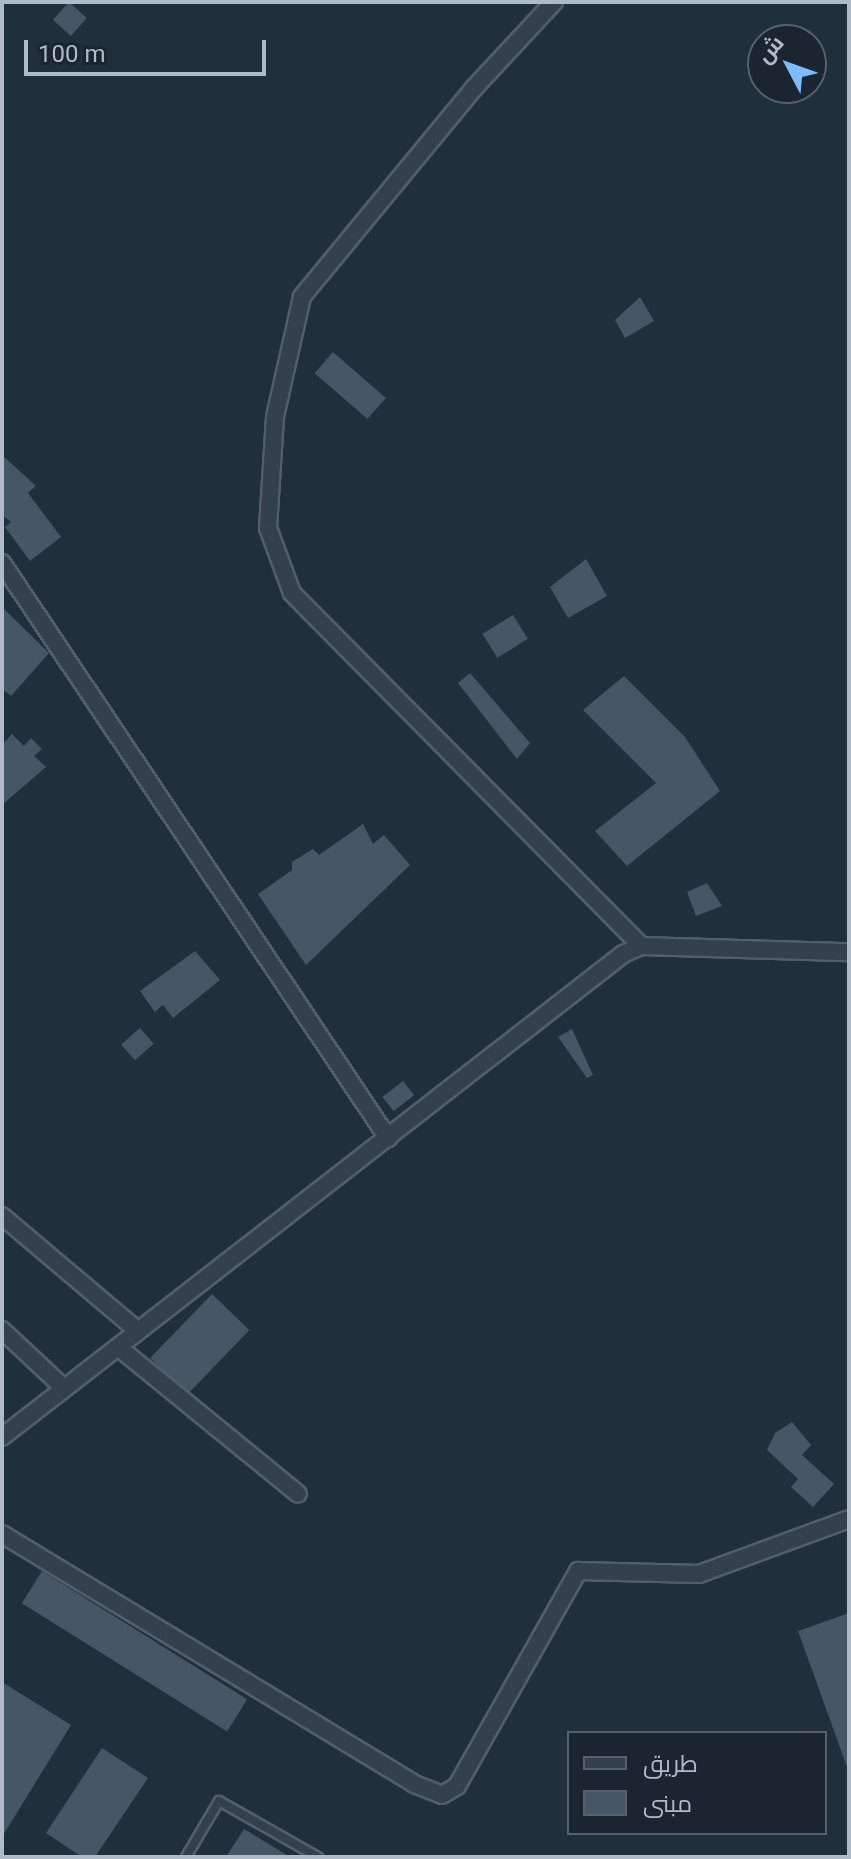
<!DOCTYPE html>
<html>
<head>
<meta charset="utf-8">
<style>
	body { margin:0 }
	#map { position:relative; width:851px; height:1859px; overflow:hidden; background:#202f3c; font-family:Roboto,Cairo,sans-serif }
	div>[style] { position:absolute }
	.building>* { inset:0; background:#465665; transform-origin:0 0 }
	.roads { filter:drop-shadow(2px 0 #525e69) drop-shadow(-2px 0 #525e69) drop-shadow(0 2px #525e69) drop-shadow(0 -2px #525e69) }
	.lane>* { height:8px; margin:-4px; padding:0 4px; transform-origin:4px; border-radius:4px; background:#34404c }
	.street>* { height:16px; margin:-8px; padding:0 8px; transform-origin:8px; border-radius:8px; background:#34404c }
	span { translate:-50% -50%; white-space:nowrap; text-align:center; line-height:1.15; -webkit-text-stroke:6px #1a2530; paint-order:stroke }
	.frame { position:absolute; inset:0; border:4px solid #afbbc8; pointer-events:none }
	.legend { position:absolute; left:567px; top:1731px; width:260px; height:104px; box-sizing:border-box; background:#1a2530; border:2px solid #56616d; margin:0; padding:10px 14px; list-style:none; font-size:24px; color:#afbbc8 }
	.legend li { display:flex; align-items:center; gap:16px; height:40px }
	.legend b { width:40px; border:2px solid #56616d }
	.north { position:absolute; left:747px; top:24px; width:80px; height:80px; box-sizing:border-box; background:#1a2530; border:2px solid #56616d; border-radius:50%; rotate:311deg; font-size:22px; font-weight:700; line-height:32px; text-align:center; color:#afbbc8 }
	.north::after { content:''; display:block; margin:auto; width:28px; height:36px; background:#7dbcff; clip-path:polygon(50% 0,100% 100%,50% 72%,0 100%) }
	.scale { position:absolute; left:24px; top:40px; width:242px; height:36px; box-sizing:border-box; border:4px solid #afbbc8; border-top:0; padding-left:10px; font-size:24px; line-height:28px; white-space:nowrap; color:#afbbc8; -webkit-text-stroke:6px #1a2530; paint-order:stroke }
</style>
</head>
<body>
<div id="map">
	<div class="building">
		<i style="left:69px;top:2px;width:24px;height:24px;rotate:42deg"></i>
		<i style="clip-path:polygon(640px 297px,654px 321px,625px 338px,615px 320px)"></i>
		<i style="left:333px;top:352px;width:70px;height:28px;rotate:41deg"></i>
		<i style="clip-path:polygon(2px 455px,36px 486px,28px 493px,61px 537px,30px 561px,5px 527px,11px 522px,2px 515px)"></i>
		<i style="clip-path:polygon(586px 559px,607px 596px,568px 618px,550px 587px)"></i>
		<i style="clip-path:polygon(2px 607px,49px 653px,11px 696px,2px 689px)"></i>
		<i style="left:513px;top:615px;width:28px;height:36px;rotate:58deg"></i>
		<i style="clip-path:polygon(470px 673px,530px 743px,517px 759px,458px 683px)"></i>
		<i style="clip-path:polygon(624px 676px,685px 737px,720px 791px,627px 866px,595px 831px,656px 783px,583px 710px)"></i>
		<i style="clip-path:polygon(12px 734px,24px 746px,31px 738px,42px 749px,34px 756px,46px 767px,2px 805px,2px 745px)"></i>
		<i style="clip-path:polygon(363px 824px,373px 844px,384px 835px,410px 865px,306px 965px,258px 894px,292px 870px,292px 862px,313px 849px,319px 855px)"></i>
		<i style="clip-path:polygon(707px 883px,722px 906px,696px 916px,687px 892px)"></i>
		<i style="clip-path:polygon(195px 951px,220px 980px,173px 1018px,163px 1005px,155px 1012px,140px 991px)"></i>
		<i style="left:140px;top:1028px;width:21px;height:25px;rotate:49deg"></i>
		<i style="clip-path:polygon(572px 1029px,593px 1075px,587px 1078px,558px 1037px)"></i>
		<i style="left:403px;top:1081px;width:18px;height:26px;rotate:52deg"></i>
		<i style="left:212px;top:1294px;width:52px;height:89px;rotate:44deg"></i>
		<i style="clip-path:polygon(792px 1422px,811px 1445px,802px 1455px,834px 1484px,813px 1507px,791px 1487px,798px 1479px,767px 1450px,775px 1433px)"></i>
		<i style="left:42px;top:1571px;width:242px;height:38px;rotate:32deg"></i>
		<i style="clip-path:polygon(849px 1613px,849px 1767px,847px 1767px,798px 1631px)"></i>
		<i style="clip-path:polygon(2px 1682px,71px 1725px,2px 1837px)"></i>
		<i style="clip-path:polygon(102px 1748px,148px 1778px,95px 1857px,82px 1857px,46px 1833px)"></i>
		<i style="clip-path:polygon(244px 1829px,290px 1857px,226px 1857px)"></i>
	</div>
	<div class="roads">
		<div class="lane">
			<i style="left:186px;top:1857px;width:65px;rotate:-59.5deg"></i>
			<i style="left:219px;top:1801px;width:114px;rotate:29.5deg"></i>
		</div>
		<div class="street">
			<i style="left:554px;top:2px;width:117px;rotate:132.9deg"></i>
			<i style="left:474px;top:88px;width:271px;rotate:129.5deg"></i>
			<i style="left:302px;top:297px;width:123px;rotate:102.7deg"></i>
			<i style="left:275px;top:417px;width:111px;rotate:93.6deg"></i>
			<i style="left:268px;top:528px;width:69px;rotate:69.7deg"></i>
			<i style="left:292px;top:593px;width:496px;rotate:45.3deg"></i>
			<i style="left:2px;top:563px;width:693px;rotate:56.13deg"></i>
			<i style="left:2px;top:1216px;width:178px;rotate:40.2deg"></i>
			<i style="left:2px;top:1330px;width:85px;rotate:43.1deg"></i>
			<i style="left:118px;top:1347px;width:232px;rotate:39.2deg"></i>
			<i style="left:2px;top:1437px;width:787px;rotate:-37.87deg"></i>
			<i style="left:623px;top:954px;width:20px;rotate:-24deg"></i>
			<i style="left:641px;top:946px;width:208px;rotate:1.7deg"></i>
			<i style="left:2px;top:1534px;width:482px;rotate:31.2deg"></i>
			<i style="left:414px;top:1784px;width:30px;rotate:21deg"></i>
			<i style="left:442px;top:1795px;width:17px;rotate:-31deg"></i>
			<i style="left:457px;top:1786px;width:247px;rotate:-60.6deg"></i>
			<i style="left:578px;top:1571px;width:121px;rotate:1.4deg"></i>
			<i style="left:699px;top:1574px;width:160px;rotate:-20.1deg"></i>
		</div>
	</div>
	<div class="frame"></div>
	<ul class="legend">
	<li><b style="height:10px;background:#34404c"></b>طريق</li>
	<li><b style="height:22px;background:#465665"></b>مبنى</li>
	</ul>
	<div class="north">ش</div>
	<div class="scale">100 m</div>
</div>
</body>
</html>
